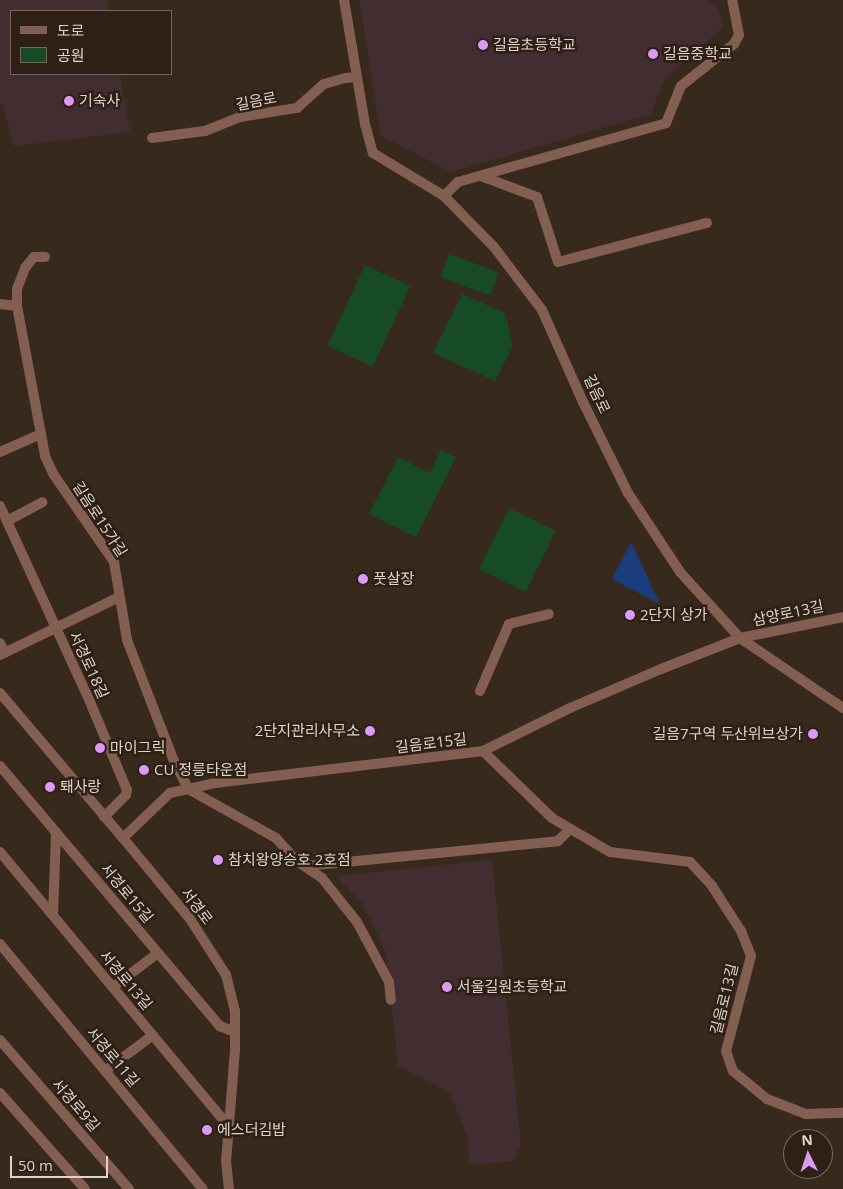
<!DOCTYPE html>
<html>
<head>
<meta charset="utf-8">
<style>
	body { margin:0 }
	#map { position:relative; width:843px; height:1189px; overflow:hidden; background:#38291d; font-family:"Open Sans","Noto Sans KR",sans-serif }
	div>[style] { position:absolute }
	.education>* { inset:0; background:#422e30 }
	.green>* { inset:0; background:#164b25; transform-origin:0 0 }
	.water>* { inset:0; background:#1c3d7d }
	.minor>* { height:10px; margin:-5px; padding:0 5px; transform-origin:5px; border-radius:5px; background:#825f50 }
	.tertiary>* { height:10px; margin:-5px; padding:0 5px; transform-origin:5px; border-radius:5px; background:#825f50 }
	.dots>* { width:14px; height:14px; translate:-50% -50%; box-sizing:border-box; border:2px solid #2e2014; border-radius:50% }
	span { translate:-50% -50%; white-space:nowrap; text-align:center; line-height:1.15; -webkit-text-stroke:5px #2e2014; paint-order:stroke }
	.poi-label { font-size:15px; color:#ded4cc }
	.left { translate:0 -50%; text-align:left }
	.right { translate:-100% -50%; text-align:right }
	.street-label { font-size:15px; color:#ded4cc }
	.legend { position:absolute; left:10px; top:10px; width:162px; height:65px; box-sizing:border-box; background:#2e2014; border:1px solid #74685e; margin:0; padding:6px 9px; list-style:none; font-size:15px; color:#ded4cc }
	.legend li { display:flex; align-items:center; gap:10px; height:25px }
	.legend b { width:25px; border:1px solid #74685e }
	.north { position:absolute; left:783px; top:1129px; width:50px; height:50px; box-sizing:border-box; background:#2e2014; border:1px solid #74685e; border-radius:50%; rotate:356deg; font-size:14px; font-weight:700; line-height:20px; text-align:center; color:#ded4cc }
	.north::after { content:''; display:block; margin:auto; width:18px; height:22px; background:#dc99f5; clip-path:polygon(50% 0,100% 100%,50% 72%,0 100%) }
	.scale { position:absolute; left:10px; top:1156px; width:98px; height:22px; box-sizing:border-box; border:2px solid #ded4cc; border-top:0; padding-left:6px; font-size:15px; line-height:18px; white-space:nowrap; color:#ded4cc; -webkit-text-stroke:4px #2e2014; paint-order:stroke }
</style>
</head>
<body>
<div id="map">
	<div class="education">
		<i style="clip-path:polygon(0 0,107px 0,109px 11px,11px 11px,11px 74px,120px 74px,130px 132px,14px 146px,2px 104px,0 104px)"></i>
		<i style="clip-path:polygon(359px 0,706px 0,718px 7px,723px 28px,664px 79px,651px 114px,451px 172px,381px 136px)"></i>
		<i style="clip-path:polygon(492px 860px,521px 1145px,512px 1162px,469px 1164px,468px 1136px,449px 1092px,398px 1066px,386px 953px,363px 904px,336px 876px)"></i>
	</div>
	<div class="green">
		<i style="left:449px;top:254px;width:53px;height:25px;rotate:20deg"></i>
		<i style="left:365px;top:265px;width:50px;height:89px;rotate:25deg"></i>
		<i style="clip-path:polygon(462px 294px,505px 313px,513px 346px,495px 381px,433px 353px)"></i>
		<i style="clip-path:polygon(441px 450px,456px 457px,416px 537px,369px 514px,398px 457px,430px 473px)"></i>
		<i style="left:509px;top:508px;width:52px;height:68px;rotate:26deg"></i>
	</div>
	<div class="water">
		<i style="clip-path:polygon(631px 542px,660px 604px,612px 579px)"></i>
	</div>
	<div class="minor">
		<i style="left:344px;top:0;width:126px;rotate:80.4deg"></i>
		<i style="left:365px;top:124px;width:30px;rotate:75deg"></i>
		<i style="left:373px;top:153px;width:83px;rotate:31.2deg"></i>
		<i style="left:444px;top:196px;width:71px;rotate:45.6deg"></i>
		<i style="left:494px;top:247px;width:79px;rotate:52.7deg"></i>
		<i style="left:542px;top:310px;width:101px;rotate:66deg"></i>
		<i style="left:583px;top:402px;width:102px;rotate:63.7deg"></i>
		<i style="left:628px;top:493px;width:95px;rotate:56.6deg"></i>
		<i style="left:680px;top:572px;width:89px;rotate:47.7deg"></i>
		<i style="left:152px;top:138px;width:53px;rotate:-7.5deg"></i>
		<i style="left:205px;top:131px;width:38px;rotate:-22deg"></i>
		<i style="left:240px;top:117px;width:58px;rotate:-9deg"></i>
		<i style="left:297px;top:108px;width:36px;rotate:-42deg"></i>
		<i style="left:324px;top:84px;width:22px;rotate:-16deg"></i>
		<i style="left:345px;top:78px;width:12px;rotate:-5deg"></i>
		<i style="left:481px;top:176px;width:60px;rotate:20.6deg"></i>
		<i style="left:537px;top:197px;width:68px;rotate:72.1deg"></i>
		<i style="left:558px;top:262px;width:154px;rotate:-14.7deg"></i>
		<i style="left:444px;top:196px;width:20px;rotate:-45deg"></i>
		<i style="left:458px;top:182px;width:216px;rotate:-15.8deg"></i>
		<i style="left:666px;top:123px;width:40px;rotate:-68deg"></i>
		<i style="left:681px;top:86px;width:68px;rotate:-38.4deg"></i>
		<i style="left:734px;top:44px;width:10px;rotate:-61deg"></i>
		<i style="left:739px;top:35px;width:36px;rotate:-101deg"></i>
		<i style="left:0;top:304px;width:17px;rotate:7deg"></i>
		<i style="left:17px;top:306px;width:153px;rotate:79.4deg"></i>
		<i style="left:45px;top:456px;width:21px;rotate:65deg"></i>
		<i style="left:54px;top:475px;width:106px;rotate:55.4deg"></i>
		<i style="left:114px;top:562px;width:79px;rotate:80.5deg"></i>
		<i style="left:127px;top:640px;width:130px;rotate:68.8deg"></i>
		<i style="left:174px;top:761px;width:31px;rotate:63deg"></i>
		<i style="left:188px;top:789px;width:101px;rotate:29.1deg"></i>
		<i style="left:276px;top:838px;width:31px;rotate:48deg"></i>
		<i style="left:297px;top:861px;width:30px;rotate:34deg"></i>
		<i style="left:322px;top:878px;width:56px;rotate:51.5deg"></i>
		<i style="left:357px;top:922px;width:68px;rotate:61.9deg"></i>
		<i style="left:389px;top:982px;width:18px;rotate:84deg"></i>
		<i style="left:17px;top:306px;width:17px;rotate:-90deg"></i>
		<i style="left:17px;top:289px;width:22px;rotate:-69deg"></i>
		<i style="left:25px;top:268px;width:14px;rotate:-51deg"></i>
		<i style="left:34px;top:257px;width:11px"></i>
		<i style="left:0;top:452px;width:45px;rotate:-23.7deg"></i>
		<i style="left:0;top:506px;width:216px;rotate:65.3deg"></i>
		<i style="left:90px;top:702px;width:95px;rotate:67.2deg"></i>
		<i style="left:127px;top:790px;width:5px;rotate:101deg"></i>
		<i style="left:126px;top:795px;width:31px;rotate:135deg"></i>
		<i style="left:7px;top:521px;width:40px;rotate:-28deg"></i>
		<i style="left:0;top:643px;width:11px;rotate:63deg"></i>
		<i style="left:0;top:655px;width:132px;rotate:-26deg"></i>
		<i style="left:480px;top:691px;width:73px;rotate:-66.6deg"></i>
		<i style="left:509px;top:624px;width:41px;rotate:-14deg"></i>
		<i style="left:0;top:693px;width:190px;rotate:49.7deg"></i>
		<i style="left:483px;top:751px;width:96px;rotate:44.2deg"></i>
		<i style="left:552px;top:818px;width:67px;rotate:30.4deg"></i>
		<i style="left:610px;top:852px;width:81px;rotate:7.1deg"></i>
		<i style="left:690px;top:862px;width:33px;rotate:47deg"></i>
		<i style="left:712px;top:886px;width:54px;rotate:57.2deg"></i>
		<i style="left:741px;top:931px;width:27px;rotate:68deg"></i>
		<i style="left:751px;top:956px;width:98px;rotate:104.7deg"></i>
		<i style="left:726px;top:1051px;width:21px;rotate:71deg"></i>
		<i style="left:733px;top:1071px;width:44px;rotate:39.5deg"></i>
		<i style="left:767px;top:1099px;width:30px;rotate:21deg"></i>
		<i style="left:795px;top:1110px;width:12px;rotate:20deg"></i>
		<i style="left:806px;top:1114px;width:37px;rotate:-2deg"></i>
		<i style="left:0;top:766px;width:341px;rotate:49.8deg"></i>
		<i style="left:220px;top:1026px;width:16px;rotate:22deg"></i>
		<i style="left:0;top:852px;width:358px;rotate:50.2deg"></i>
		<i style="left:305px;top:866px;width:254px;rotate:-5.6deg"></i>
		<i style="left:558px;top:841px;width:17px;rotate:-45deg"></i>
		<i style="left:53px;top:915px;width:83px;rotate:-87.9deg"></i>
		<i style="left:0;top:944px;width:318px;rotate:50.4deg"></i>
		<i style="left:113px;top:987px;width:56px;rotate:-37.1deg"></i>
		<i style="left:0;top:1040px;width:197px;rotate:49.1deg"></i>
		<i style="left:105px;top:1071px;width:60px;rotate:-36.9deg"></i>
		<i style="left:0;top:1093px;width:128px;rotate:48.5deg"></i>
	</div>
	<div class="tertiary">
		<i style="left:740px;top:638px;width:125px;rotate:34.2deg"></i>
		<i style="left:229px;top:1189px;width:27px;rotate:-96deg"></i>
		<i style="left:226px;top:1162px;width:113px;rotate:-85.4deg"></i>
		<i style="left:235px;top:1049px;width:38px;rotate:-90deg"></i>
		<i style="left:235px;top:1011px;width:37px;rotate:-104deg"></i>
		<i style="left:226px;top:975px;width:67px;rotate:-122.7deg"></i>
		<i style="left:190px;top:919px;width:105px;rotate:-129.6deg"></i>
		<i style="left:123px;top:838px;width:65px;rotate:-43.8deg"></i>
		<i style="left:170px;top:793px;width:46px;rotate:-12.5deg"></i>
		<i style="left:215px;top:783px;width:270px;rotate:-6.8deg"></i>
		<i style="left:483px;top:751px;width:97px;rotate:-26.3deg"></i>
		<i style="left:570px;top:708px;width:99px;rotate:-23.2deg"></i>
		<i style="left:661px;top:669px;width:85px;rotate:-21.4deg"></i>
		<i style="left:740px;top:638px;width:105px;rotate:-11.5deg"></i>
	</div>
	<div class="dots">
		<i style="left:483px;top:45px;background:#dc99f5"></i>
		<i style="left:653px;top:54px;background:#dc99f5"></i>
		<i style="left:69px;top:101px;background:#dc99f5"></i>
		<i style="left:363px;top:579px;background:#dc99f5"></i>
		<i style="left:630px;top:615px;background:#dc99f5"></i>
		<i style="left:370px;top:731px;background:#dc99f5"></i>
		<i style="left:813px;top:734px;background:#dc99f5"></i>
		<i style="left:100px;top:748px;background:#dc99f5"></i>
		<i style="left:144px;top:770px;background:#dc99f5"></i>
		<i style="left:50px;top:787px;background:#dc99f5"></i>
		<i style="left:218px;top:860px;background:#dc99f5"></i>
		<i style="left:447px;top:987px;background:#dc99f5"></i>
		<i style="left:207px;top:1130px;background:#dc99f5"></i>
	</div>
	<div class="poi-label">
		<span class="left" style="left:493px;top:45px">길음초등학교</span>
		<span class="left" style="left:663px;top:54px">길음중학교</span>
		<span class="left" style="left:79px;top:101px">기숙사</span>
		<span class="left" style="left:373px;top:579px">풋살장</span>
		<span class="left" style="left:640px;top:615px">2단지 상가</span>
		<span class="right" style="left:360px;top:731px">2단지관리사무소</span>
		<span class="right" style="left:803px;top:734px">길음7구역 두산위브상가</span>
		<span class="left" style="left:110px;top:748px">마이그릭</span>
		<span class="left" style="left:154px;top:770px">CU 정릉타운점</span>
		<span class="left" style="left:60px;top:787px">퇘사랑</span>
		<span class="left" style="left:228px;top:860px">참치왕양승호 2호점</span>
		<span class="left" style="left:457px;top:987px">서울길원초등학교</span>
		<span class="left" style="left:217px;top:1130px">에스더김밥</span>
	</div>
	<div class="street-label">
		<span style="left:256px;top:101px;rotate:-11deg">길음로</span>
		<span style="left:597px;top:394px;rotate:65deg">길음로</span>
		<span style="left:100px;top:519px;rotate:57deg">길음로15가길</span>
		<span style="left:788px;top:613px;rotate:-12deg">삼양로13길</span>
		<span style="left:89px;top:665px;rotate:65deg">서경로18길</span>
		<span style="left:431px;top:743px;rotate:-7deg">길음로15길</span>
		<span style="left:127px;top:893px;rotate:50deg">서경로15길</span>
		<span style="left:197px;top:906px;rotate:53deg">서경로</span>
		<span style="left:126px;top:980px;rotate:50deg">서경로13길</span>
		<span style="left:724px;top:999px;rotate:-76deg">길음로13길</span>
		<span style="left:113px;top:1057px;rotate:50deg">서경로11길</span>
		<span style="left:76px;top:1105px;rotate:49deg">서경로9길</span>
	</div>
	<ul class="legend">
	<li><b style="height:6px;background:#825f50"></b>도로</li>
	<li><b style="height:14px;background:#164b25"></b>공원</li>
	</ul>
	<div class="north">N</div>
	<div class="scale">50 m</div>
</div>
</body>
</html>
